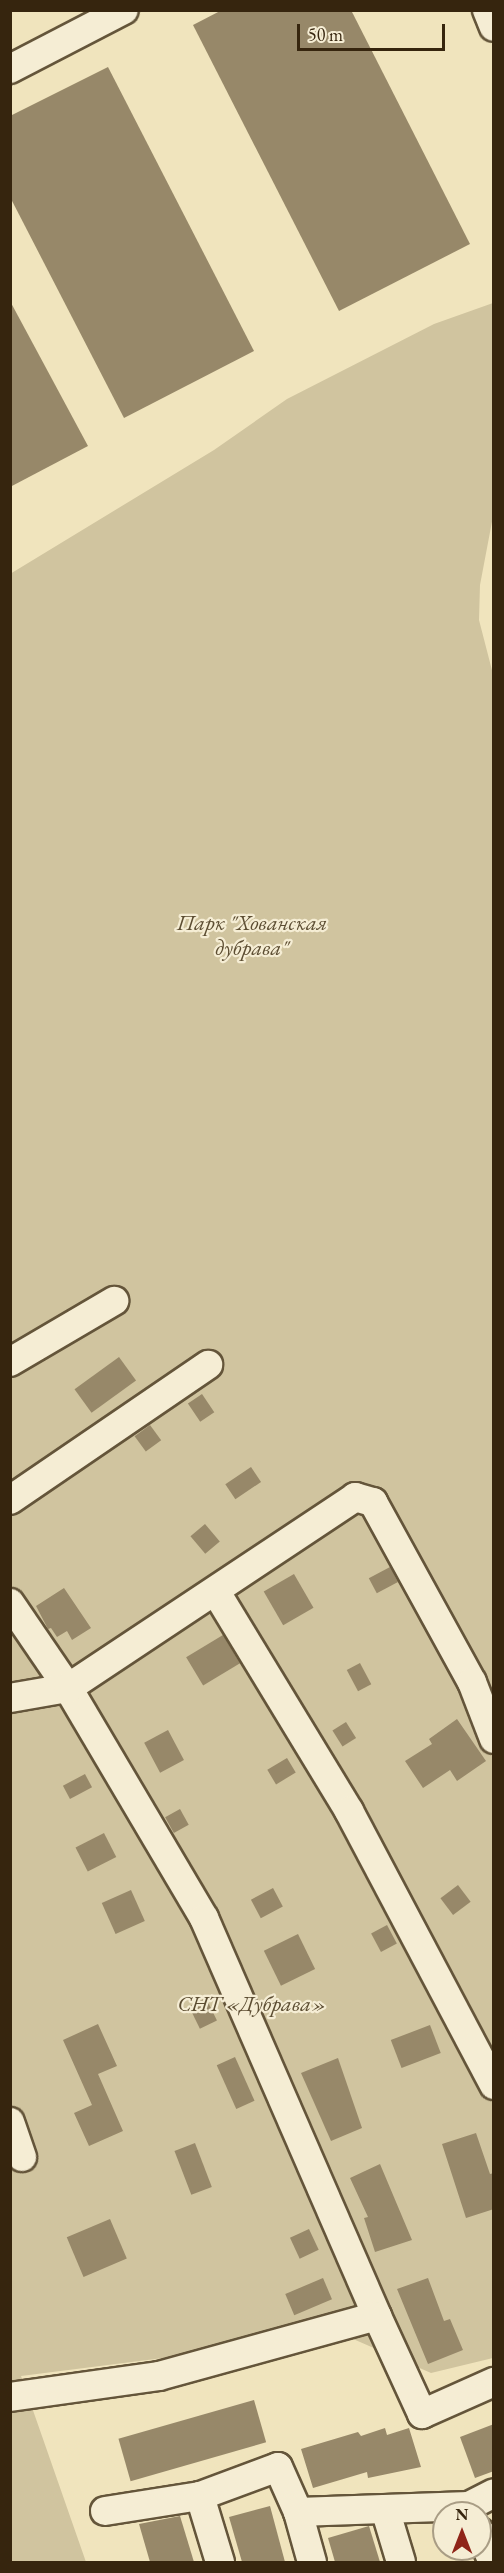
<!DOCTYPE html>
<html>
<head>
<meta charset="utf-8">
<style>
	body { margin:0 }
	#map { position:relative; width:504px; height:2573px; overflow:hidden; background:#f0e4bd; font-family:"EB Garamond",serif }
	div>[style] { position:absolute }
	.green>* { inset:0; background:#d0c49f }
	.building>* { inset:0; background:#978869; transform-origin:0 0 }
	.roads { filter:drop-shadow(2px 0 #64553a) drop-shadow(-2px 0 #64553a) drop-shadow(0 2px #64553a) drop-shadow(0 -2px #64553a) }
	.minor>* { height:28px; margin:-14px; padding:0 14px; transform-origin:14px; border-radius:14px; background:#f5edd4 }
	span { translate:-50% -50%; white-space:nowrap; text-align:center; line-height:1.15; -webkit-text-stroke:4.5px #f5edd4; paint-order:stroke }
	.park-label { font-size:22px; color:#5c4d32; font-style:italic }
	.frame { position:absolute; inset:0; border:12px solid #36250e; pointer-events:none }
	.north { position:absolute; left:432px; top:2501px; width:60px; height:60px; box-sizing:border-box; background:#f5edd4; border:2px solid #a99d85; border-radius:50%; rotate:0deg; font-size:16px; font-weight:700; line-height:24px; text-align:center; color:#36250e }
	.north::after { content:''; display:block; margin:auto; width:21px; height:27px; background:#8f2418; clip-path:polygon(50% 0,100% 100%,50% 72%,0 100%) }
	.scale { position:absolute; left:297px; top:24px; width:148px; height:27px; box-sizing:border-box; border:3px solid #36250e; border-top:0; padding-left:8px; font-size:18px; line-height:21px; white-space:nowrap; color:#36250e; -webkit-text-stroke:4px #f5edd4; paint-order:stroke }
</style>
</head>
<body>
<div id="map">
	<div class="green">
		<i style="clip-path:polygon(493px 303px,494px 511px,480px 585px,479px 620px,494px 678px,493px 2358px,431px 2373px,344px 2335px,21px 2376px,86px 2562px,10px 2562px,10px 574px,214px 450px,287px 399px,434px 324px)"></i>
	</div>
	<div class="building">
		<i style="clip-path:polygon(222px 10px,351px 10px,470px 244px,339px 311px,193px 25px)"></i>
		<i style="clip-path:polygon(108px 67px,254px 351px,124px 418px,10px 197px,10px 116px)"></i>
		<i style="clip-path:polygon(10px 301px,88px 446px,10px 487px)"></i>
		<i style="left:119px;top:1357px;width:29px;height:55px;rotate:54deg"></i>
		<i style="left:202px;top:1394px;width:22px;height:17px;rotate:56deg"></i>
		<i style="left:150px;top:1425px;width:19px;height:19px;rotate:54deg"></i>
		<i style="left:251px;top:1467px;width:18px;height:31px;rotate:56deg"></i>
		<i style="left:205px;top:1524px;width:23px;height:19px;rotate:50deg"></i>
		<i style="left:390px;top:1567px;width:17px;height:24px;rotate:62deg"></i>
		<i style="left:294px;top:1574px;width:39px;height:35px;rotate:60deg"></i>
		<i style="clip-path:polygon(64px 1588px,91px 1628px,72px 1640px,67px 1631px,57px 1637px,51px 1628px,48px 1629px,36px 1606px)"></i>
		<i style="left:223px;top:1635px;width:33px;height:43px;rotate:59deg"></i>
		<i style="left:360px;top:1663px;width:24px;height:15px;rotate:62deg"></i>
		<i style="clip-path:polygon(457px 1719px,486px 1761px,457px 1781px,450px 1770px,423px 1788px,405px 1761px,432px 1744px,429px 1739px)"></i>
		<i style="left:346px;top:1722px;width:19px;height:16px;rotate:58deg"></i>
		<i style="left:168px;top:1730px;width:34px;height:27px;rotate:62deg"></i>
		<i style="left:287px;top:1758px;width:17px;height:23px;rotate:59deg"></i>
		<i style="left:85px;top:1774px;width:15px;height:25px;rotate:62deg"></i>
		<i style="left:180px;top:1809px;width:18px;height:17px;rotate:61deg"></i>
		<i style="left:104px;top:1833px;width:27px;height:32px;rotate:63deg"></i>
		<i style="left:458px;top:1885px;width:21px;height:22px;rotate:53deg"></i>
		<i style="left:273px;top:1888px;width:21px;height:25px;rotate:62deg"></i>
		<i style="left:131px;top:1890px;width:34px;height:32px;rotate:66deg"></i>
		<i style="left:387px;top:1925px;width:21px;height:18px;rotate:62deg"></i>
		<i style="left:298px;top:1934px;width:39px;height:38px;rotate:64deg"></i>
		<i style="left:206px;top:1998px;width:25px;height:19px;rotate:64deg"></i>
		<i style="clip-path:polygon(98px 2024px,117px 2066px,98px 2074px,123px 2131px,89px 2146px,74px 2113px,92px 2105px,63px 2040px)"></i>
		<i style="left:430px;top:2025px;width:30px;height:42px;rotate:69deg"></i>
		<i style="left:235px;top:2057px;width:48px;height:20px;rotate:66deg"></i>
		<i style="clip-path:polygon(338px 2058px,362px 2128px,331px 2141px,301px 2073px)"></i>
		<i style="clip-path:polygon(476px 2133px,490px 2174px,494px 2173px,494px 2209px,466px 2218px,442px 2144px)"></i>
		<i style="left:195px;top:2143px;width:47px;height:22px;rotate:69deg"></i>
		<i style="clip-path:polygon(380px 2164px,412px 2240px,375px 2252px,364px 2218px,368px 2217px,350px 2178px)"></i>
		<i style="left:110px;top:2219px;width:43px;height:47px;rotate:67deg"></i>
		<i style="left:309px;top:2229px;width:23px;height:21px;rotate:65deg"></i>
		<i style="left:323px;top:2278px;width:23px;height:41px;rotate:67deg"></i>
		<i style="clip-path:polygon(428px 2278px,444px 2321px,450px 2319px,463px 2350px,428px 2364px,397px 2289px)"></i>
		<i style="left:254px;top:2400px;width:44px;height:141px;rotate:74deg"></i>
		<i style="clip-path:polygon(494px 2424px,494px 2471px,475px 2478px,460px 2437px)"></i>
		<i style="clip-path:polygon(385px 2428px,387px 2435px,409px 2428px,421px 2467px,368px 2478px,367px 2472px,313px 2488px,301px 2449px,358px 2432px,361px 2436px)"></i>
		<i style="clip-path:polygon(270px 2506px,285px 2562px,242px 2562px,229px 2517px)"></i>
		<i style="clip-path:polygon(180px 2516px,194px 2562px,150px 2562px,139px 2524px)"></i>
		<i style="clip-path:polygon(369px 2526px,380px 2562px,335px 2562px,328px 2538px)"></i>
	</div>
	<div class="roads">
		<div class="minor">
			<i style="left:487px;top:10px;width:18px;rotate:68deg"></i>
			<i style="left:10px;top:69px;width:128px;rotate:-27.4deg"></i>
			<i style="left:10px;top:1362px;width:121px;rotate:-30.4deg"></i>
			<i style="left:10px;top:1500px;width:240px;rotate:-34.3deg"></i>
			<i style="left:216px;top:1592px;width:256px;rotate:58.7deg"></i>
			<i style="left:349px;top:1811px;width:310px;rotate:62.1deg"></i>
			<i style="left:10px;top:1603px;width:103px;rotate:55.7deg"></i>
			<i style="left:68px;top:1688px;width:267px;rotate:59.4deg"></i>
			<i style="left:204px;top:1918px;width:434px;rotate:66.5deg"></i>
			<i style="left:10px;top:1698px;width:59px;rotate:-9.8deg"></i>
			<i style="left:68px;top:1688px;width:345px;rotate:-33.6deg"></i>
			<i style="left:355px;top:1497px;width:19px;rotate:16deg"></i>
			<i style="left:373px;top:1502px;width:205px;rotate:61.2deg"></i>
			<i style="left:472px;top:1682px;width:61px;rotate:68.9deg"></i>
			<i style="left:10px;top:2122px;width:37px;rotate:71deg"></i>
			<i style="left:10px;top:2397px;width:150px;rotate:-8deg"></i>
			<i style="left:159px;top:2376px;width:226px;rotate:-15.4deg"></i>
			<i style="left:377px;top:2316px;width:108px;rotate:65.3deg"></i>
			<i style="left:422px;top:2414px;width:79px;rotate:-24deg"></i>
			<i style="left:385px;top:2509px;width:55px;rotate:73.2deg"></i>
			<i style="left:105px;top:2511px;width:96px;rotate:-9deg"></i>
			<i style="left:298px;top:2512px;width:52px;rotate:74.4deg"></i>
			<i style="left:480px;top:2532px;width:33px;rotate:67deg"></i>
			<i style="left:220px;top:2562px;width:69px;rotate:-106.9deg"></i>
			<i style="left:200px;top:2496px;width:83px;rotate:-20.4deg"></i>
			<i style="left:278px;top:2467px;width:49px;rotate:66deg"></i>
			<i style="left:298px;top:2512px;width:171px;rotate:-2deg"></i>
			<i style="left:469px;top:2506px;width:28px;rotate:-27deg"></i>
		</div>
	</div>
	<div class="park-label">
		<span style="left:252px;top:935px">Парк "Хованская<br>дубрава"</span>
		<span style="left:252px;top:2004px">СНТ «Дубрава»</span>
	</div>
	<div class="frame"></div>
	<div class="north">N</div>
	<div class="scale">50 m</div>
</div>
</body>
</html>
